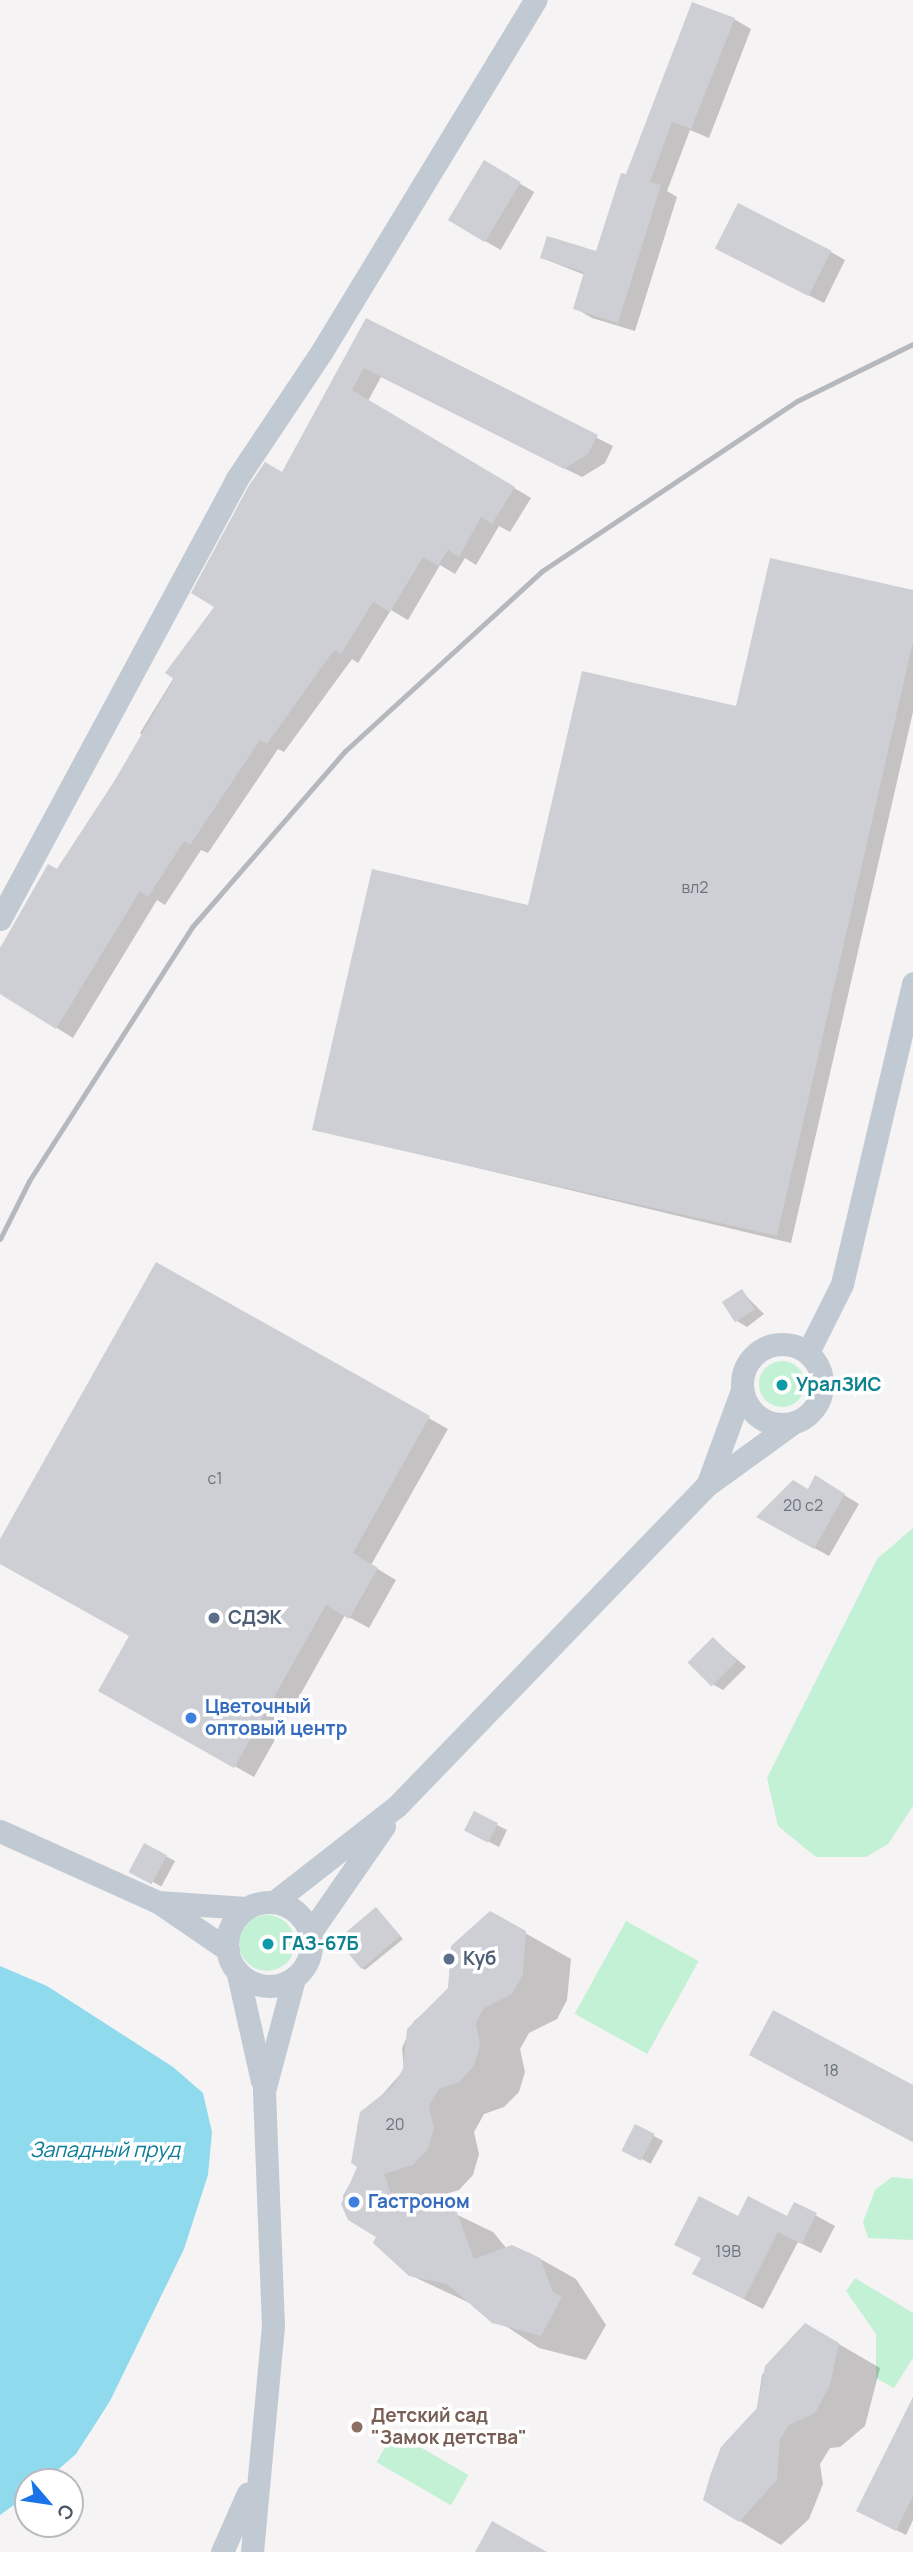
<!DOCTYPE html>
<html>
<head>
<meta charset="utf-8">
<style>
	body { margin:0 }
	#map { position:relative; width:913px; height:2552px; overflow:hidden; background:#f5f3f3; font-family:Manrope,sans-serif }
	div>[style] { position:absolute }
	.green>* { inset:0; background:#c3f1d5; transform-origin:0 0 }
	.round { border-radius:50% }
	.water>* { inset:0; background:#90daee }
	.shadow>* { inset:0; background:#0003; transform-origin:0 0 }
	.building>* { inset:0; background:#cdcfd5; transform-origin:0 0 }
	.minor>* { height:23px; margin:-11.5px; padding:0 11.5px; transform-origin:11.5px; border-radius:11.5px; background:#c1cad2 }
	.minor>.ring { margin:-11.5px; padding:0; box-sizing:content-box; background:none; border:23px solid #c1cad2; border-radius:50% }
	.rail>* { height:5px; margin:-2.5px; padding:0 2.5px; transform-origin:2.5px; border-radius:2.5px; background:#b5b8bd }
	.dots>* { width:19px; height:19px; translate:-50% -50%; box-sizing:border-box; border:4px solid #fff; border-radius:50% }
	span { translate:-50% -50%; white-space:nowrap; text-align:center; line-height:1.15; -webkit-text-stroke:7px #fff; paint-order:stroke }
	.number-label { font-size:16px; color:#6b747e }
	.number-label span { -webkit-text-stroke-width:0 }
	.culture-label { font-size:19px; color:#0d838f; font-weight:700 }
	.left { translate:0 -50%; text-align:left }
	.service-label { font-size:19px; color:#4e5e75; font-weight:700 }
	.shop-label { font-size:19px; color:#366cbe; font-weight:700 }
	.education-label { font-size:19px; color:#785e54; font-weight:700 }
	.water-label { font-size:21px; color:#0c7c9b; font-style:italic }
	.north { position:absolute; left:14px; top:2468px; width:70px; height:70px; box-sizing:border-box; background:#fff; border:2px solid #b7bbc0; border-radius:50%; rotate:119deg; font-size:19px; font-weight:700; line-height:28px; text-align:center; color:#4a5661 }
	.north::after { content:''; display:block; margin:auto; width:24px; height:32px; background:#1a73e8; clip-path:polygon(50% 0,100% 100%,50% 72%,0 100%) }
</style>
</head>
<body>
<div id="map">
	<div class="green">
		<i class="round" style="left:759px;top:1361px;width:46px;height:46px"></i>
		<i style="clip-path:polygon(913px 1528px,913px 1806px,888px 1844px,866px 1857px,816px 1857px,778px 1826px,767px 1778px,877px 1559px)"></i>
		<i class="round" style="left:239px;top:1915px;width:56px;height:56px"></i>
		<i style="left:626px;top:1921px;width:83px;height:106px;rotate:29deg"></i>
		<i style="clip-path:polygon(892px 2177px,913px 2179px,913px 2240px,868px 2238px,863px 2222px,875px 2190px)"></i>
		<i style="clip-path:polygon(855px 2278px,913px 2313px,913px 2358px,894px 2388px,876px 2378px,876px 2334px,846px 2291px)"></i>
		<i style="left:394px;top:2432px;width:86px;height:35px;rotate:30deg"></i>
	</div>
	<div class="water">
		<i style="clip-path:polygon(0 1966px,47px 1986px,173px 2067px,203px 2093px,212px 2132px,208px 2175px,184px 2249px,110px 2401px,76px 2454px,44px 2482px,28px 2482px,28px 2495px,0 2515px)"></i>
	</div>
	<div class="shadow">
		<i style="clip-path:polygon(734px 19px,751px 29px,709px 138px,690px 130px,667px 191px,677px 197px,635px 331px,592px 318px,575px 308px,585px 275px,542px 258px,597px 254px,627px 177px)"></i>
		<i style="left:484px;top:163px;width:58px;height:67px;rotate:30deg"></i>
		<i style="clip-path:polygon(831px 252px,845px 260px,824px 303px,731px 256px)"></i>
		<i style="clip-path:polygon(367px 321px,613px 446px,605px 463px,582px 477px,381px 377px,368px 401px,531px 498px,510px 532px,499px 526px,476px 565px,465px 558px,455px 574px,440px 565px,408px 620px,391px 610px,358px 663px,352px 659px,284px 752px,278px 749px,208px 853px,201px 850px,165px 905px,157px 900px,73px 1038px,0 992px,0 956px,144px 736px,140px 733px,217px 607px)"></i>
		<i style="clip-path:polygon(913px 592px,913px 712px,791px 1243px,314px 1129px,530px 907px,737px 708px)"></i>
		<i style="clip-path:polygon(156px 1265px,448px 1429px,371px 1565px,396px 1580px,369px 1628px,345px 1615px,254px 1777px,100px 1690px,131px 1636px,0 1562px,0 1542px)"></i>
		<i style="clip-path:polygon(742px 1292px,764px 1314px,747px 1327px,737px 1321px)"></i>
		<i style="clip-path:polygon(816px 1478px,859px 1504px,829px 1556px,758px 1517px,809px 1491px)"></i>
		<i style="clip-path:polygon(713px 1639px,746px 1667px,723px 1690px,714px 1685px)"></i>
		<i style="clip-path:polygon(475px 1814px,507px 1830px,499px 1847px,476px 1835px)"></i>
		<i style="left:145px;top:1845px;width:34px;height:29px;rotate:28deg"></i>
		<i style="clip-path:polygon(376px 1910px,403px 1939px,365px 1970px,361px 1967px)"></i>
		<i style="clip-path:polygon(525px 1933px,571px 1959px,567px 2000px,557px 2019px,529px 2033px,520px 2049px,525px 2072px,519px 2092px,504px 2107px,484px 2114px,474px 2132px,479px 2154px,473px 2175px,459px 2190px,426px 2200px,493px 2232px,507px 2249px,530px 2253px,576px 2279px,606px 2325px,586px 2360px,539px 2348px,474px 2305px,410px 2275px,379px 2237px,345px 2212px,343px 2196px,360px 2166px,353px 2162px,358px 2122px,404px 2070px,402px 2048px,414px 2021px)"></i>
		<i style="clip-path:polygon(752px 2054px,913px 2087px,913px 2142px,796px 2080px)"></i>
		<i style="left:636px;top:2126px;width:31px;height:26px;rotate:29deg"></i>
		<i style="clip-path:polygon(795px 2204px,835px 2226px,821px 2253px,798px 2242px,763px 2309px,714px 2284px,738px 2218px,788px 2218px)"></i>
		<i style="clip-path:polygon(806px 2325px,880px 2368px,865px 2426px,840px 2447px,830px 2448px,820px 2464px,823px 2484px,809px 2519px,781px 2545px,740px 2521px,762px 2375px)"></i>
		<i style="clip-path:polygon(913px 2425px,913px 2520px,906px 2535px,867px 2515px)"></i>
	</div>
	<div class="building">
		<i style="clip-path:polygon(692px 2px,735px 18px,691px 129px,672px 122px,650px 182px,661px 185px,618px 323px,573px 309px,584px 272px,540px 258px,547px 236px,596px 251px,621px 173px,626px 174px)"></i>
		<i style="left:484px;top:160px;width:43px;height:70px;rotate:31deg"></i>
		<i style="left:738px;top:203px;width:105px;height:51px;rotate:27deg"></i>
		<i style="clip-path:polygon(366px 318px,598px 435px,588px 454px,564px 469px,364px 368px,352px 390px,515px 487px,492px 524px,481px 517px,459px 557px,448px 550px,438px 566px,423px 557px,390px 612px,373px 602px,341px 654px,334px 650px,267px 744px,260px 740px,190px 845px,184px 841px,148px 897px,140px 891px,56px 1029px,0 994px,0 948px,48px 864px,57px 869px,109px 790px,174px 679px,165px 673px,214px 607px,191px 593px,248px 487px,265px 462px,282px 472px)"></i>
		<i style="clip-path:polygon(770px 558px,913px 590px,913px 642px,777px 1236px,312px 1130px,372px 869px,528px 905px,582px 671px,736px 706px)"></i>
		<i style="clip-path:polygon(156px 1262px,430px 1416px,353px 1553px,378px 1568px,349px 1619px,326px 1605px,234px 1768px,98px 1691px,129px 1636px,0 1564px,0 1539px)"></i>
		<i style="left:742px;top:1289px;width:24px;height:24px;rotate:57deg"></i>
		<i style="clip-path:polygon(815px 1475px,845px 1494px,814px 1549px,756px 1517px,793px 1480px,808px 1489px)"></i>
		<i style="left:713px;top:1637px;width:34px;height:36px;rotate:45deg"></i>
		<i style="left:474px;top:1811px;width:27px;height:22px;rotate:27deg"></i>
		<i style="left:144px;top:1843px;width:26px;height:33px;rotate:28deg"></i>
		<i style="left:376px;top:1907px;width:38px;height:51px;rotate:50deg"></i>
		<i style="clip-path:polygon(490px 1911px,526px 1931px,523px 1974px,512px 1994px,484px 2008px,476px 2023px,480px 2045px,474px 2066px,459px 2082px,439px 2089px,429px 2106px,434px 2128px,428px 2149px,413px 2165px,384px 2174px,396px 2209px,430px 2199px,456px 2210px,474px 2259px,512px 2245px,540px 2258px,553px 2292px,562px 2297px,541px 2336px,492px 2323px,447px 2284px,409px 2276px,373px 2243px,376px 2237px,348px 2220px,341px 2204px,357px 2167px,351px 2163px,360px 2112px,393px 2086px,403px 2069px,407px 2029px,448px 1988px,451px 1946px)"></i>
		<i style="clip-path:polygon(773px 2010px,913px 2085px,913px 2142px,749px 2055px)"></i>
		<i style="left:635px;top:2124px;width:22px;height:30px;rotate:27deg"></i>
		<i style="clip-path:polygon(699px 2196px,738px 2216px,748px 2196px,787px 2216px,794px 2202px,817px 2213px,802px 2244px,778px 2232px,744px 2299px,692px 2274px,701px 2258px,674px 2245px)"></i>
		<i style="clip-path:polygon(805px 2323px,839px 2343px,830px 2385px,815px 2413px,789px 2425px,780px 2439px,777px 2480px,739px 2522px,703px 2500px,711px 2473px,721px 2447px,757px 2408px,765px 2366px)"></i>
		<i style="clip-path:polygon(913px 2397px,913px 2496px,896px 2531px,856px 2511px)"></i>
		<i style="clip-path:polygon(492px 2521px,547px 2552px,475px 2552px)"></i>
	</div>
	<div class="minor">
		<i style="left:0;top:919px;width:498px;rotate:-61.7deg"></i>
		<i style="left:236px;top:480px;width:155px;rotate:-56.3deg"></i>
		<i style="left:322px;top:351px;width:411px;rotate:-58.7deg"></i>
		<i class="ring" style="left:742px;top:1344px;width:57px;height:57px"></i>
		<i style="left:808px;top:1352px;width:76px;rotate:-63.4deg"></i>
		<i style="left:842px;top:1284px;width:309px;rotate:-76.7deg"></i>
		<i style="left:708px;top:1483px;width:99px;rotate:-69.9deg"></i>
		<i style="left:0;top:1831px;width:173px;rotate:24.2deg"></i>
		<i style="left:158px;top:1902px;width:85px;rotate:34.4deg"></i>
		<i class="ring" style="left:227px;top:1902px;width:61px;height:61px"></i>
		<i style="left:158px;top:1902px;width:88px;rotate:3.9deg"></i>
		<i style="left:274px;top:1902px;width:156px;rotate:-38deg"></i>
		<i style="left:397px;top:1806px;width:445px;rotate:-46deg"></i>
		<i style="left:706px;top:1486px;width:104px;rotate:-36deg"></i>
		<i style="left:310px;top:1933px;width:130px;rotate:-55.3deg"></i>
		<i style="left:238px;top:1974px;width:110px;rotate:77.4deg"></i>
		<i style="left:222px;top:2552px;width:64px;rotate:-66.2deg"></i>
		<i style="left:252px;top:2552px;width:227px;rotate:-84.7deg"></i>
		<i style="left:273px;top:2326px;width:235px;rotate:-92.2deg"></i>
		<i style="left:264px;top:2091px;width:117px;rotate:-75.1deg"></i>
	</div>
	<div class="rail">
		<i style="left:0;top:1239px;width:65px;rotate:-63.4deg"></i>
		<i style="left:29px;top:1181px;width:302px;rotate:-57.3deg"></i>
		<i style="left:192px;top:927px;width:233px;rotate:-49deg"></i>
		<i style="left:345px;top:751px;width:267px;rotate:-42.4deg"></i>
		<i style="left:542px;top:571px;width:306px;rotate:-33.7deg"></i>
		<i style="left:797px;top:401px;width:129px;rotate:-26.2deg"></i>
	</div>
	<div class="dots">
		<i style="left:782px;top:1385px;background:#0f9aa8"></i>
		<i style="left:214px;top:1618px;background:#5c6f8a"></i>
		<i style="left:191px;top:1718px;background:#3f7fe0"></i>
		<i style="left:268px;top:1944px;background:#0f9aa8"></i>
		<i style="left:449px;top:1959px;background:#5c6f8a"></i>
		<i style="left:354px;top:2202px;background:#3f7fe0"></i>
		<i style="left:357px;top:2427px;background:#8d6e63"></i>
	</div>
	<div class="number-label">
		<span style="left:695px;top:887px">вл2</span>
		<span style="left:215px;top:1478px">с1</span>
		<span style="left:803px;top:1505px">20 с2</span>
		<span style="left:831px;top:2070px">18</span>
		<span style="left:395px;top:2124px">20</span>
		<span style="left:728px;top:2251px">19В</span>
	</div>
	<div class="culture-label">
		<span class="left" style="left:796px;top:1385px">УралЗИС</span>
		<span class="left" style="left:282px;top:1944px">ГАЗ-67Б</span>
	</div>
	<div class="service-label">
		<span class="left" style="left:228px;top:1618px">СДЭК</span>
		<span class="left" style="left:463px;top:1959px">Куб</span>
	</div>
	<div class="shop-label">
		<span class="left" style="left:205px;top:1718px">Цветочный<br>оптовый центр</span>
		<span class="left" style="left:368px;top:2202px">Гастроном</span>
	</div>
	<div class="education-label">
		<span class="left" style="left:371px;top:2427px">Детский сад<br>"Замок детства"</span>
	</div>
	<div class="water-label">
		<span style="left:105px;top:2149px">Западный пруд</span>
	</div>
	<div class="north">С</div>
</div>
</body>
</html>
